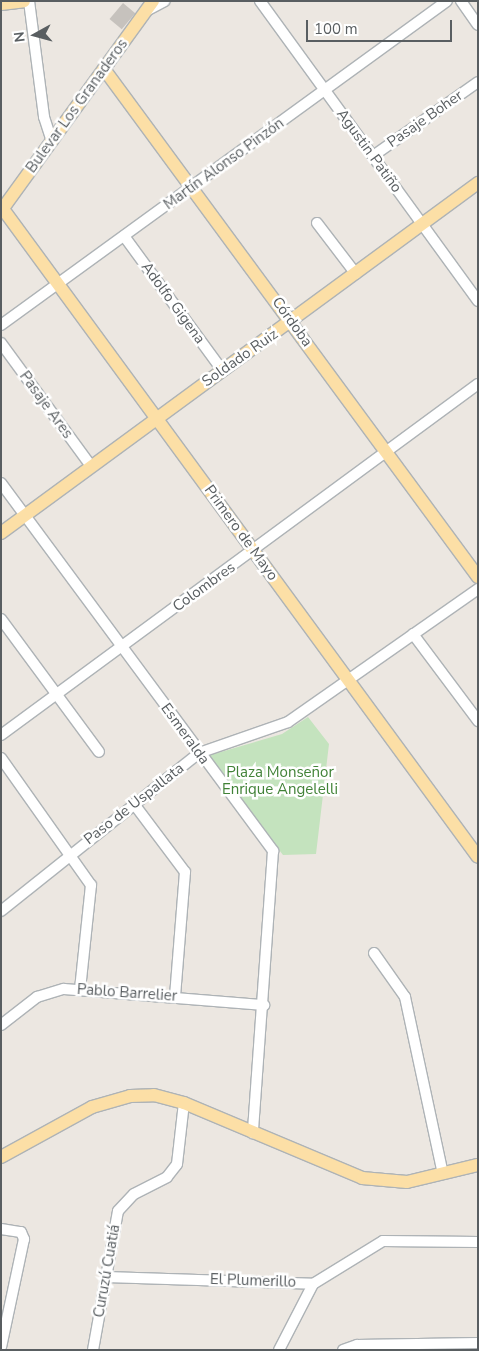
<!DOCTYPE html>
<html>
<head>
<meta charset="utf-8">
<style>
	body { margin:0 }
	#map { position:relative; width:479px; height:1351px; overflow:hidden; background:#ece7e1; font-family:"Nunito Sans",sans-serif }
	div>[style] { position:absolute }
	.green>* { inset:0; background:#c4e3be }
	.building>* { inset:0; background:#c6c2bd; transform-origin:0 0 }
	.roads { filter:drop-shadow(1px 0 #aeb3b6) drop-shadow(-1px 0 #aeb3b6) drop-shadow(0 1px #aeb3b6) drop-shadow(0 -1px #aeb3b6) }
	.minor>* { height:10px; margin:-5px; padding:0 5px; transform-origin:5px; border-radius:5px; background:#fff }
	.major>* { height:12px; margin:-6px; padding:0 6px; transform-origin:6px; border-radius:6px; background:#fcdfa6 }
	span { translate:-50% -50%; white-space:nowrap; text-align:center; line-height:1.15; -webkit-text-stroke:5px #fff; paint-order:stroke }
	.street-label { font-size:15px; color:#595e61 }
	.park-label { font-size:15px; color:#418237 }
	.frame { position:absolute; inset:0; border:2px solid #595e61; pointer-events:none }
	.north { position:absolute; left:10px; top:10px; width:50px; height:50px; -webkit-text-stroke:4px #fff; paint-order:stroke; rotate:263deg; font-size:14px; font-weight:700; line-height:20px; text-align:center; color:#595e61 }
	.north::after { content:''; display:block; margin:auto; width:18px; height:22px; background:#595e61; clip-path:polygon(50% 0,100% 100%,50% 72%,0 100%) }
	.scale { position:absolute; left:306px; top:20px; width:146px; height:22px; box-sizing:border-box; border:2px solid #595e61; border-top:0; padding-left:6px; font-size:15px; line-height:18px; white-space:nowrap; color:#595e61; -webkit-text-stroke:4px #fff; paint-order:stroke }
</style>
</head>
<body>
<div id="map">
	<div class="green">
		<i style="clip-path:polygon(308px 717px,329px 744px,316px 854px,283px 855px,207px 756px,282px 734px)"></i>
	</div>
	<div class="building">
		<i style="left:123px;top:3px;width:16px;height:21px;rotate:40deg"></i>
	</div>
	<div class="roads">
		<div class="minor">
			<i style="left:29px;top:1px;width:117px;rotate:82.6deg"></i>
			<i style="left:44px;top:117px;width:25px;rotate:72deg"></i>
			<i style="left:260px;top:1px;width:371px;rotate:54deg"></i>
			<i style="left:461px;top:1px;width:29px;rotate:55deg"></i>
			<i style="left:146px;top:11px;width:21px;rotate:-28deg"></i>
			<i style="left:373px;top:156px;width:128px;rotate:-35.2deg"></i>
			<i style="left:317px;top:223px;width:64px;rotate:52.6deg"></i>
			<i style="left:124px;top:236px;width:166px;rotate:53.8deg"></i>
			<i style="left:1px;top:325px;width:551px;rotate:-36deg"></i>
			<i style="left:1px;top:343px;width:152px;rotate:53.8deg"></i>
			<i style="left:1px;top:483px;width:458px;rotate:53.5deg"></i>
			<i style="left:273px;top:851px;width:283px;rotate:94.1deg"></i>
			<i style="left:1px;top:619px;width:165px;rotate:53.6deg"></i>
			<i style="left:413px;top:634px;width:109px;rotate:53.2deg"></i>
			<i style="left:1px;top:735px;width:592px;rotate:-36.35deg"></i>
			<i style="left:1px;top:758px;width:156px;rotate:54.7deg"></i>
			<i style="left:91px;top:885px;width:105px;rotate:96deg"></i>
			<i style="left:134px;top:804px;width:85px;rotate:53.1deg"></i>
			<i style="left:185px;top:872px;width:125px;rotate:94.6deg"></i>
			<i style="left:1px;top:911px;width:253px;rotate:-38.6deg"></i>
			<i style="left:199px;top:753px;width:94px;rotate:-19.2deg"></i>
			<i style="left:288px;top:722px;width:232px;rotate:-35deg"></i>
			<i style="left:374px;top:953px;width:54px;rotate:54.8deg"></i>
			<i style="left:405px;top:997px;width:181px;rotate:77.9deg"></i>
			<i style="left:1px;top:1025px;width:46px;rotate:-37.9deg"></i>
			<i style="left:37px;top:997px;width:28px;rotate:-17deg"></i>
			<i style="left:64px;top:989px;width:201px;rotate:4.6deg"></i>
			<i style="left:1px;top:1229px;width:20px;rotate:9deg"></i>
			<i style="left:21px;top:1232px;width:8px;rotate:67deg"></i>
			<i style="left:24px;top:1239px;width:110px;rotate:102deg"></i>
			<i style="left:106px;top:1277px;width:207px;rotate:1.9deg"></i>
			<i style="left:313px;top:1284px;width:82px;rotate:-31.6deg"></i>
			<i style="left:383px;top:1241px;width:95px;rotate:0.6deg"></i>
			<i style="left:93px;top:1350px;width:141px;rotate:-79.8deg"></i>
			<i style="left:118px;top:1211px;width:23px;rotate:-47deg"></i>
			<i style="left:134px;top:1194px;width:37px;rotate:-27deg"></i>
			<i style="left:167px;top:1177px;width:16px;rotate:-52deg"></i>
			<i style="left:177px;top:1164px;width:61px;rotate:-83.5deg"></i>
			<i style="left:279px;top:1350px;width:74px;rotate:-62.7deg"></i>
			<i style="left:343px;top:1350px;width:15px;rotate:-20deg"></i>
			<i style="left:357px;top:1345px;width:121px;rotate:-0.9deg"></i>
		</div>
		<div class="major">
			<i style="left:1px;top:4px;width:23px;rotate:-7deg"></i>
			<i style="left:104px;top:69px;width:631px;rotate:53.64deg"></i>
			<i style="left:3px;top:209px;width:803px;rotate:53.76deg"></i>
			<i style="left:1px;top:211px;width:259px;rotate:-54.1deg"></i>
			<i style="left:1px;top:533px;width:592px;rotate:-36.27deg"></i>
			<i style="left:1px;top:1157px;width:104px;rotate:-28.8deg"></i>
			<i style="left:92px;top:1107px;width:40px;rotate:-16deg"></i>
			<i style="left:130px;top:1096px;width:24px;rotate:-2deg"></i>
			<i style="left:154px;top:1095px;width:31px;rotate:15deg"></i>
			<i style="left:184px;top:1103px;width:193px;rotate:22.8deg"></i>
			<i style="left:362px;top:1178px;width:45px;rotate:5.1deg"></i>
			<i style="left:407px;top:1182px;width:73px;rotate:-13.5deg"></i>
		</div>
	</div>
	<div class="street-label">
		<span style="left:77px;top:106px;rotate:-54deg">Bulevar Los Granaderos</span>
		<span style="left:425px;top:119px;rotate:-35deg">Pasaje Boher</span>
		<span style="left:369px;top:151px;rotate:54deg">Agustin Patiño</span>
		<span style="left:224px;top:164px;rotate:-36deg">Martín Alonso Pinzón</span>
		<span style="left:173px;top:303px;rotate:54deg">Adolfo Gigena</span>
		<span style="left:292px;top:322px;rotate:54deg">Córdoba</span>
		<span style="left:240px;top:358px;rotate:-35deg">Soldado Ruiz</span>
		<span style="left:46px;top:405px;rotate:54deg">Pasaje Ares</span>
		<span style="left:241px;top:533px;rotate:54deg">Primero de Mayo</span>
		<span style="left:204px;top:587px;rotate:-36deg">Colombres</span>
		<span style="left:185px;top:734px;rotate:54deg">Esmeralda</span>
		<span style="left:134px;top:804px;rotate:-38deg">Paso de Uspallata</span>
		<span style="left:127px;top:993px;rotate:4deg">Pablo Barrelier</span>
		<span style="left:107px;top:1271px;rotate:-80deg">Curuzú Cuatiá</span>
		<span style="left:253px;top:1281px;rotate:2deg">El Plumerillo</span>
	</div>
	<div class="park-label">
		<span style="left:280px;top:781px">Plaza Monseñor<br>Enrique Angelelli</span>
	</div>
	<div class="frame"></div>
	<div class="north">N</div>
	<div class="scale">100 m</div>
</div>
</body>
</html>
